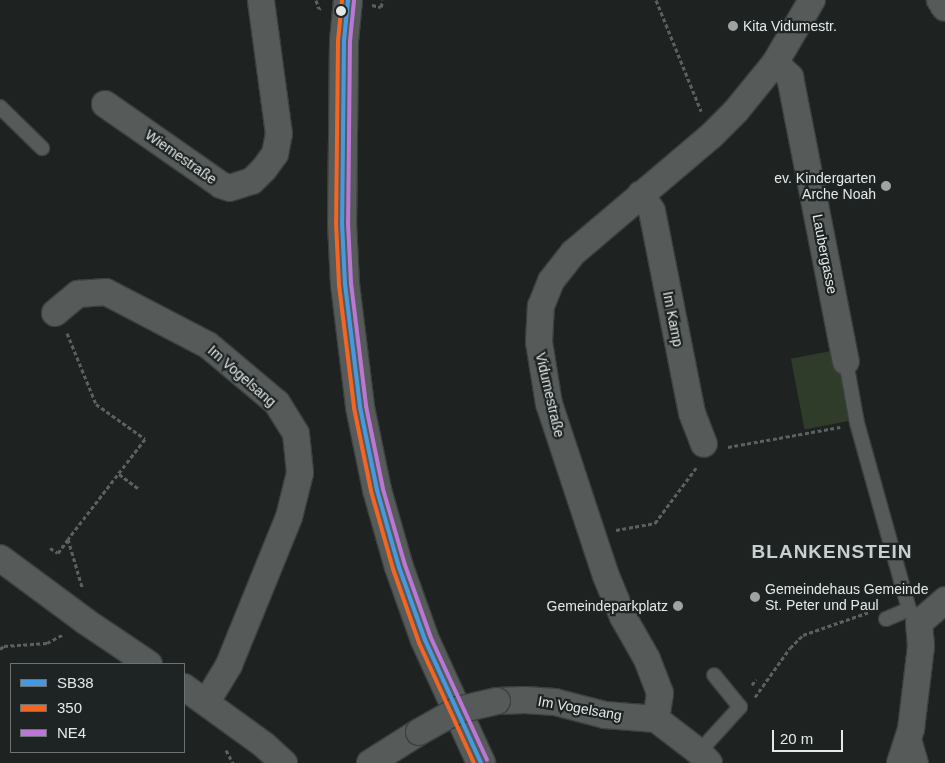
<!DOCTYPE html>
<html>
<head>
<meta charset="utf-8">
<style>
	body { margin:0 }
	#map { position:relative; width:945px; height:763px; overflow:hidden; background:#1e2322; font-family:Helvetica,sans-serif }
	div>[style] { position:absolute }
	.green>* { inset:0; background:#2e3c29; transform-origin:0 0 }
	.path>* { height:3px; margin-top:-1.5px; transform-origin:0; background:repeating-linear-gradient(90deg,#5d605f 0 4px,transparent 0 6.5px) }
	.roads { filter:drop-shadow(1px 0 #3c403f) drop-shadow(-1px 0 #3c403f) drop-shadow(0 1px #3c403f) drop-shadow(0 -1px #3c403f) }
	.lane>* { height:14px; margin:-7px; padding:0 7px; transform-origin:7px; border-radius:7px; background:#565a59 }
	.street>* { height:26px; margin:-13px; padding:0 13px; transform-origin:13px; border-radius:13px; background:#565a59 }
	.secondary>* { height:28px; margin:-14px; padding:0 14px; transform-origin:14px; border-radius:14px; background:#565a59 }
	.bridges { filter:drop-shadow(1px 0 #3c403f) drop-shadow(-1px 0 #3c403f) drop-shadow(0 1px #3c403f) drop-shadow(0 -1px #3c403f) }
	.street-bridge>* { height:26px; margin:-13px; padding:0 13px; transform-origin:13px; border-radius:13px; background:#565a59 }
	.bus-1>* { height:4px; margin:-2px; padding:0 2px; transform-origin:2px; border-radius:2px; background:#4699e1 }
	.bus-2>* { height:4px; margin:-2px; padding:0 2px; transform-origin:2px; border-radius:2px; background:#f26522 }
	.bus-3>* { height:4px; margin:-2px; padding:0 2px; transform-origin:2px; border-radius:2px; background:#ba77d6 }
	.dots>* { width:14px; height:14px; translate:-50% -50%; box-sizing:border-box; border:2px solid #1d2423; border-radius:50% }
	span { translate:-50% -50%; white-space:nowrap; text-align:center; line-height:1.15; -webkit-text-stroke:4.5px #1d2423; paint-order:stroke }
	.poi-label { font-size:14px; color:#e4e9e8 }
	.left { translate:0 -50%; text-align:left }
	.right { translate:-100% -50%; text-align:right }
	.street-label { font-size:14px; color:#e4e9e8 }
	.district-label { font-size:19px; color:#c6d1cf; font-weight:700; letter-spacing:1px }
	.legend { position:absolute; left:10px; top:663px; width:175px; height:90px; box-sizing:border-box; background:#1d2423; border:1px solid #6d7372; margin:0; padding:6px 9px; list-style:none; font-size:15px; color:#e4e9e8 }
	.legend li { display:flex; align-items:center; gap:10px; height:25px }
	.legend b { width:25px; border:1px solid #6d7372 }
	.scale { position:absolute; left:772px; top:730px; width:71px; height:22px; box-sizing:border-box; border:2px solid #e4e9e8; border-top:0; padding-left:6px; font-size:15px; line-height:18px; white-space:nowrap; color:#e4e9e8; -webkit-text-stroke:4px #1d2423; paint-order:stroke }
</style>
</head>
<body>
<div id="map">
	<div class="green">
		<i style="left:836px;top:350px;width:72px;height:46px;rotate:79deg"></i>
	</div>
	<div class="path">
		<i style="left:316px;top:0;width:9px;rotate:72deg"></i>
		<i style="left:319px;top:9px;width:2px;rotate:-27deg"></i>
		<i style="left:656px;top:0;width:120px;rotate:67.9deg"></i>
		<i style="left:372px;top:5px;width:9px;rotate:13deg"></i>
		<i style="left:381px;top:7px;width:7px;rotate:-74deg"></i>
		<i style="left:67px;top:333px;width:77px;rotate:67.8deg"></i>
		<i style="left:96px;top:404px;width:60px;rotate:35.5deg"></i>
		<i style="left:145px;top:439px;width:126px;rotate:127.6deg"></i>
		<i style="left:68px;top:539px;width:50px;rotate:73.7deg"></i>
		<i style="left:728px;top:447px;width:114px;rotate:-10.1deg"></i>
		<i style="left:119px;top:474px;width:25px;rotate:37deg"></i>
		<i style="left:616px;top:530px;width:40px;rotate:-10deg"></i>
		<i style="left:655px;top:523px;width:69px;rotate:-53.3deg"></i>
		<i style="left:50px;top:548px;width:9px;rotate:32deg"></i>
		<i style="left:58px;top:553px;width:17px;rotate:-54deg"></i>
		<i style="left:0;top:649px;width:5px;rotate:-37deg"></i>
		<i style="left:4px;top:646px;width:43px;rotate:-4deg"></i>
		<i style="left:47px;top:643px;width:17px;rotate:-28deg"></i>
		<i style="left:752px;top:685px;width:7px;rotate:-56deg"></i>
		<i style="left:755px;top:697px;width:60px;rotate:-54.5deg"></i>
		<i style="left:790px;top:648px;width:18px;rotate:-45deg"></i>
		<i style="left:803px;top:635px;width:70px;rotate:-19.2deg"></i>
		<i style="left:226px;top:750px;width:15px;rotate:62deg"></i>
	</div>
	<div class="roads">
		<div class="lane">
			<i style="left:0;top:107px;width:59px;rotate:44.3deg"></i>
			<i style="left:846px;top:362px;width:62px;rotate:79.8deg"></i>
			<i style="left:857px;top:423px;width:193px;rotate:74.4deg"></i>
			<i style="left:909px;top:609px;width:17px;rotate:54deg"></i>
			<i style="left:886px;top:619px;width:25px;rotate:-23deg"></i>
			<i style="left:913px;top:735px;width:29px;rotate:74deg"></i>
			<i style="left:699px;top:752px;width:61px;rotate:-47.7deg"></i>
			<i style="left:740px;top:707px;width:41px;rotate:-129.1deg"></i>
		</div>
		<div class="street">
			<i style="left:940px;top:0;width:9px;rotate:58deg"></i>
			<i style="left:775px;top:63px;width:21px;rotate:43deg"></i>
			<i style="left:790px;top:77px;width:290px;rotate:78.9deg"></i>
			<i style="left:105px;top:104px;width:141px;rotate:34.9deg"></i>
			<i style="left:221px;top:185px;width:9px;rotate:18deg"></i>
			<i style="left:230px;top:188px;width:23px;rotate:-18deg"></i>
			<i style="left:252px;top:181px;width:17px;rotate:-45deg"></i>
			<i style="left:264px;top:169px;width:19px;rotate:-54deg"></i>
			<i style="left:275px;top:154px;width:20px;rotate:-79deg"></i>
			<i style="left:279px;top:134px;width:135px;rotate:-97.7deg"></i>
			<i style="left:641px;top:194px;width:20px;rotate:57deg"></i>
			<i style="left:652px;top:211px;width:206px;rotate:78.8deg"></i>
			<i style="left:692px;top:413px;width:33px;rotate:69deg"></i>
			<i style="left:55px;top:313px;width:30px;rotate:-40deg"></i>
			<i style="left:78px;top:294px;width:28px;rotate:-4deg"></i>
			<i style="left:106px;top:292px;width:115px;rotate:27.5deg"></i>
			<i style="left:208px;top:345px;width:90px;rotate:40deg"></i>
			<i style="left:277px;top:403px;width:36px;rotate:58deg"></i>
			<i style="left:296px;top:434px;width:39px;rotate:84deg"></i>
			<i style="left:300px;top:473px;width:45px;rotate:104deg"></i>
			<i style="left:289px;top:517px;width:160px;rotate:112.1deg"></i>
			<i style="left:229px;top:665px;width:44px;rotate:121.2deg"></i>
			<i style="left:0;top:558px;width:106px;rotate:36.5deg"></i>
			<i style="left:85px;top:621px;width:77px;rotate:33.9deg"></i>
			<i style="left:184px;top:687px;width:99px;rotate:35.9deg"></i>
			<i style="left:264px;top:745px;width:27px;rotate:42deg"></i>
			<i style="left:497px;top:701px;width:28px;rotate:-2deg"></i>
			<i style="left:525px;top:700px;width:30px;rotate:4deg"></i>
			<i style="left:555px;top:702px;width:52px;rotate:14.6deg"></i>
			<i style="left:605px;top:715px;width:51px;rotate:4.5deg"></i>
			<i style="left:370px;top:763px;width:58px;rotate:-32.3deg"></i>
			<i style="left:709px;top:763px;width:15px;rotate:-132deg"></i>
			<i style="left:699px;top:752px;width:54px;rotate:-142.5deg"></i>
			<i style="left:656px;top:719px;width:26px;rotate:-81deg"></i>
			<i style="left:660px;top:693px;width:36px;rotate:-111deg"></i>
			<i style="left:647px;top:659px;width:48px;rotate:-119.7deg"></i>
			<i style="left:623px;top:617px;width:44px;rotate:-112.5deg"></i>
			<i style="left:606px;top:576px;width:181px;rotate:-108.3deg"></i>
			<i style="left:549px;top:404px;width:63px;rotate:-99.2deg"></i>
			<i style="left:539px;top:342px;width:36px;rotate:-87deg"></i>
			<i style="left:541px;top:306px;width:27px;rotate:-68deg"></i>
			<i style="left:551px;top:281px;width:36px;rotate:-52deg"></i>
			<i style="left:573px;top:253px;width:181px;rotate:-40.3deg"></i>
			<i style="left:711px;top:136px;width:35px;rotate:-45deg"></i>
			<i style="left:736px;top:111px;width:62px;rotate:-50.9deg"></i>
			<i style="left:775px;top:63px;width:73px;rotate:-59.6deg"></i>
			<i style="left:900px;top:763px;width:36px;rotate:-72deg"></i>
			<i style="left:911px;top:729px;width:84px;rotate:-83.1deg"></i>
			<i style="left:921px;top:646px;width:23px;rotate:-95deg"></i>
			<i style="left:919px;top:623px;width:35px;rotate:-41deg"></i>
		</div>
		<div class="secondary">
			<i style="left:348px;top:0;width:41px;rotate:95.6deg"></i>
			<i style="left:344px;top:41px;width:182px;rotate:90.6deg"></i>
			<i style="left:342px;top:223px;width:61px;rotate:87.2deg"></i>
			<i style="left:345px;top:284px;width:124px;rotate:83deg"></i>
			<i style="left:360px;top:407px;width:85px;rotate:78.4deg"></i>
			<i style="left:377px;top:490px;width:80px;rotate:74.1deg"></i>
			<i style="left:399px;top:567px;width:77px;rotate:70.4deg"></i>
			<i style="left:425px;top:640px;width:135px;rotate:65.5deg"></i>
		</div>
	</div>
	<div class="bridges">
		<div class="street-bridge">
			<i style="left:419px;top:732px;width:45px;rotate:-29.4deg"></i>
			<i style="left:458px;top:710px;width:40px;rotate:-13deg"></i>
		</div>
	</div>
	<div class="bus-1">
		<i style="left:348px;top:0;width:41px;rotate:95.6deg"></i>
		<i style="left:344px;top:41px;width:182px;rotate:90.6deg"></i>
		<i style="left:342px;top:223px;width:61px;rotate:87.2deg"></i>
		<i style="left:345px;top:284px;width:124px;rotate:83deg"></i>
		<i style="left:360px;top:407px;width:85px;rotate:78.4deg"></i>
		<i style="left:377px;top:490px;width:80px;rotate:74.1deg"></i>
		<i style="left:399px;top:567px;width:77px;rotate:70.4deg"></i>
		<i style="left:425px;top:640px;width:135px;rotate:65.5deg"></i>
	</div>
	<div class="bus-2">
		<i style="left:342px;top:0;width:41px;rotate:95.6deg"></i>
		<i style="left:338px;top:41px;width:182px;rotate:90.6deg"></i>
		<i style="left:336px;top:223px;width:62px;rotate:87.2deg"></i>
		<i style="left:339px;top:285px;width:124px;rotate:83deg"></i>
		<i style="left:354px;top:408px;width:85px;rotate:78.4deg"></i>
		<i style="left:371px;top:491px;width:81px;rotate:74.2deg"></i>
		<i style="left:393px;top:569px;width:78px;rotate:70.6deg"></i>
		<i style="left:419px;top:643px;width:132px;rotate:65.4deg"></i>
	</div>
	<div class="bus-3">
		<i style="left:354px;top:1px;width:40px;rotate:95.7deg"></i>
		<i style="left:350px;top:41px;width:182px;rotate:90.6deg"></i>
		<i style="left:348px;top:223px;width:60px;rotate:87.1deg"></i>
		<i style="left:351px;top:283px;width:124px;rotate:83deg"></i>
		<i style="left:366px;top:406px;width:85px;rotate:78.4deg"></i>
		<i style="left:383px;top:489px;width:79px;rotate:73.9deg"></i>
		<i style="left:405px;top:565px;width:77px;rotate:70.4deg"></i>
		<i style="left:431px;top:638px;width:134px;rotate:65.3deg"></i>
	</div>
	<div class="dots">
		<i style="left:341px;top:11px;background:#e4e9e8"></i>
		<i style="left:733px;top:26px;background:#9fa4a3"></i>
		<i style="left:886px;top:186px;background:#9fa4a3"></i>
		<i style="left:755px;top:597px;background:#9fa4a3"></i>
		<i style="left:678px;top:606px;background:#9fa4a3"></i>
	</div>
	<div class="poi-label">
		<span class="left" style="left:743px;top:26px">Kita Vidumestr.</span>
		<span class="right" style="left:876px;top:186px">ev. Kindergarten<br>Arche Noah</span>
		<span class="left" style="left:765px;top:597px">Gemeindehaus Gemeinde<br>St. Peter und Paul</span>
		<span class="right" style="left:668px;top:606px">Gemeindeparkplatz</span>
	</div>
	<div class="street-label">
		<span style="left:181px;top:157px;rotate:35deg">Wiemestraße</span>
		<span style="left:825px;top:254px;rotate:79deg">Laubergasse</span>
		<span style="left:673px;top:319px;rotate:79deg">Im Kamp</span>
		<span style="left:242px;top:376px;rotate:41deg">Im Vogelsang</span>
		<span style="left:550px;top:395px;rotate:77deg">Vidumestraße</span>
		<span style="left:580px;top:708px;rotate:10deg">Im Vogelsang</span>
	</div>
	<div class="district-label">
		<span style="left:832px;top:552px">BLANKENSTEIN</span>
	</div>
	<ul class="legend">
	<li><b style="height:6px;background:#4699e1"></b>SB38</li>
	<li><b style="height:6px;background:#f26522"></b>350</li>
	<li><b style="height:6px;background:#ba77d6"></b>NE4</li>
	</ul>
	<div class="scale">20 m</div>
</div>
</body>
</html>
